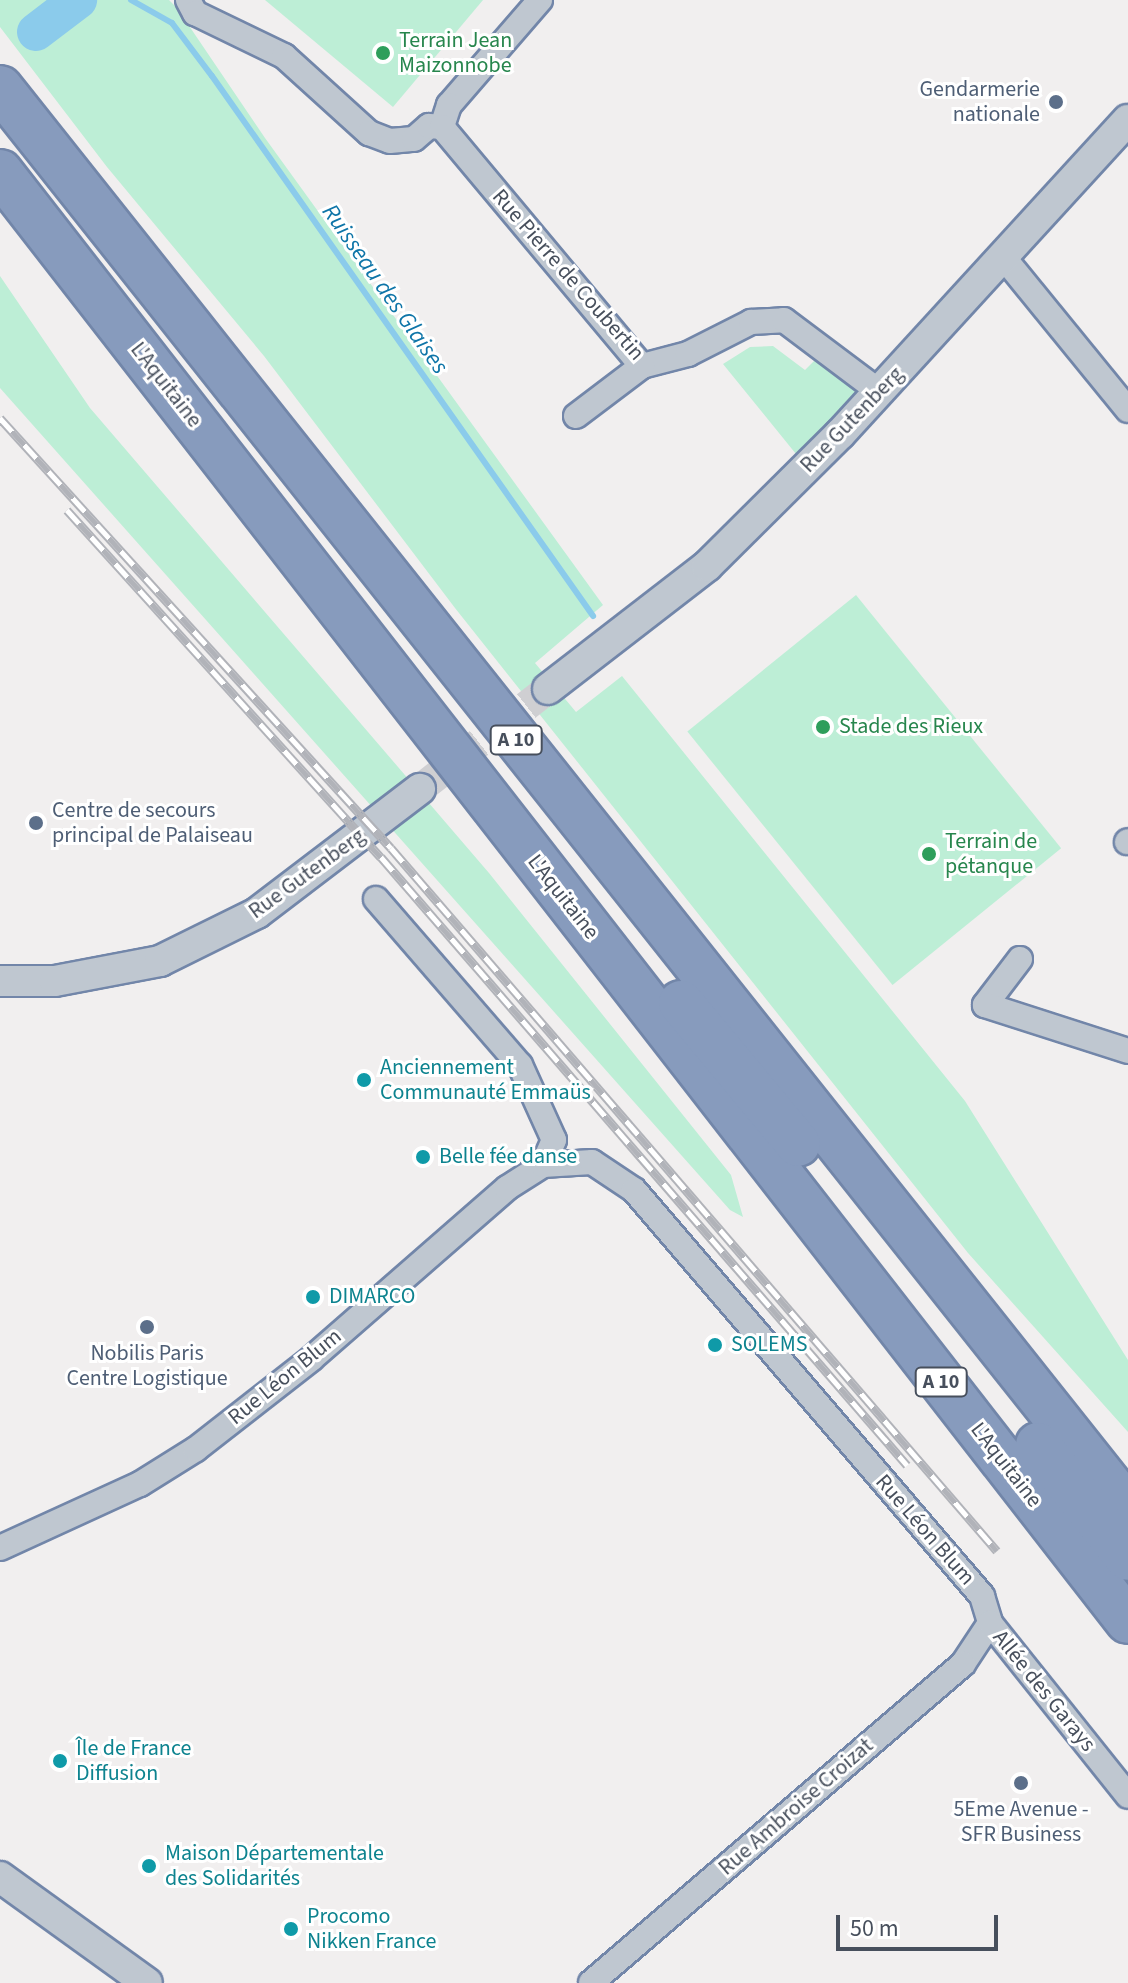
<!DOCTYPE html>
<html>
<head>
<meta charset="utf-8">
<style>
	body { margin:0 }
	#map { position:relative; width:1128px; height:1983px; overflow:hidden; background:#f1efef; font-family:"Source Sans 3",sans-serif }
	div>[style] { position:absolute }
	.green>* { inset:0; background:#bdeed6; transform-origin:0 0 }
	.stream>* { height:6px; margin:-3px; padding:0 3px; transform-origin:3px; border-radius:3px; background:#8bcbeb }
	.river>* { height:38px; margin:-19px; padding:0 19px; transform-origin:19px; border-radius:19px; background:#8bcbeb }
	.tertiary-tunnel>* { height:30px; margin-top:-15px; transform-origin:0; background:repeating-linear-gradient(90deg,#cfcfd2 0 30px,transparent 0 45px) }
	.roads { filter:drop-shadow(2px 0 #7286a9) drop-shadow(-2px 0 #7286a9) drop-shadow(0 2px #7286a9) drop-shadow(0 -2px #7286a9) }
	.minor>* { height:24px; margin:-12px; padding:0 12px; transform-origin:12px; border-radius:12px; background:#bfc7d0 }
	.tertiary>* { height:30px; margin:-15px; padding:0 15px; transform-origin:15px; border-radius:15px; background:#bfc7d0 }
	.motorway>* { height:44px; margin:-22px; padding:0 22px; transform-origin:22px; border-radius:22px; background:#879bbd }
	.rail>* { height:9px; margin-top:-4.5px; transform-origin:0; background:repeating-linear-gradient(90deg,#fff 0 18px,#b1b3b9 0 36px); box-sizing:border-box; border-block:2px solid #b1b3b9 }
	.dots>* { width:22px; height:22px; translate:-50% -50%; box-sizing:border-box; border:4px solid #fff; border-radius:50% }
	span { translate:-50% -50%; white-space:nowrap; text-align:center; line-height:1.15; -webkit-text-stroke:6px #fff; paint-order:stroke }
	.shield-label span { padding:2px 6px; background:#fff; border:2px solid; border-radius:6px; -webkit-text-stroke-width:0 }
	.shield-label { font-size:20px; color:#474f5c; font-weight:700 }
	.leisure-label { font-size:22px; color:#27864d }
	.left { translate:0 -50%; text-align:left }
	.service-label { font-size:22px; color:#4e5e75 }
	.right { translate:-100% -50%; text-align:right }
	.street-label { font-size:22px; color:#474f5c }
	.culture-label { font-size:22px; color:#0d838f }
	.water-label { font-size:24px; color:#0e75a8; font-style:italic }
	.scale { position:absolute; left:836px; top:1915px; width:162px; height:36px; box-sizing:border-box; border:4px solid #474f5c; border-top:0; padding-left:10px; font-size:24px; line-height:28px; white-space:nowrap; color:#474f5c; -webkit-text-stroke:6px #fff; paint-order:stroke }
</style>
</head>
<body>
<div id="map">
	<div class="green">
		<i style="clip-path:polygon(0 0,169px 0,177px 8px,265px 138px,603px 605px,535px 663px,576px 712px,622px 676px,965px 1101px,1128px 1360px,1128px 1432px,968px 1253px,455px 608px,264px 356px,107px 167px,0 27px)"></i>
		<i style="clip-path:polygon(265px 0,483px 0,393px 107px)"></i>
		<i style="clip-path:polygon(0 276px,90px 408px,489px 873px,731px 1175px,743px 1217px,730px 1210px,0 388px)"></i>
		<i style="clip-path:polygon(773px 346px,805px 370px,816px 359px,860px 390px,796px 454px,723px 364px,750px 347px)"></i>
		<i style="left:856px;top:595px;width:326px;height:217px;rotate:51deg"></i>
	</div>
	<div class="stream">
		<i style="left:131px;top:0;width:47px;rotate:29.3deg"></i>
		<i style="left:172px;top:23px;width:66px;rotate:53deg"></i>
		<i style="left:212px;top:76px;width:661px;rotate:54.79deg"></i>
	</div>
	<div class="river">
		<i style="left:36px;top:32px;width:53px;rotate:-37.3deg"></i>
	</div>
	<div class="tertiary-tunnel">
		<i style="left:420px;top:789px;width:162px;rotate:-38deg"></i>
	</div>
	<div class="roads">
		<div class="minor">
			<i style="left:188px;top:0;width:15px;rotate:62deg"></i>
			<i style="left:195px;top:13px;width:99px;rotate:25.8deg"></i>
			<i style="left:284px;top:56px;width:115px;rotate:42.2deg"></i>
			<i style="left:369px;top:133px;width:22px;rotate:21deg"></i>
			<i style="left:390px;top:141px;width:24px;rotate:-5deg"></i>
			<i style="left:414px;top:139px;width:20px;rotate:-41deg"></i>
			<i style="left:429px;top:126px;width:13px;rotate:4deg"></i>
			<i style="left:540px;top:0;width:139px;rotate:130.9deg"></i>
			<i style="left:449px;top:105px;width:23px;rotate:108deg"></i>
			<i style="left:442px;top:127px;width:312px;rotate:50.1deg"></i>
			<i style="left:642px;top:366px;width:48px;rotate:-14.6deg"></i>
			<i style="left:688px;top:354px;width:71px;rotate:-26.9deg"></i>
			<i style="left:751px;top:322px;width:33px;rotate:-3deg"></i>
			<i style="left:784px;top:320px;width:120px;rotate:36.9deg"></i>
			<i style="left:1004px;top:258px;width:196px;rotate:50.8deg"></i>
			<i style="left:576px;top:416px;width:83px;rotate:-37.1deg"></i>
			<i style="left:1127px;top:842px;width:1px;rotate:-45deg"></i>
			<i style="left:376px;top:899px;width:220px;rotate:49.1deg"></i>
			<i style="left:520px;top:1065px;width:82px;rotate:65.6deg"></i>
			<i style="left:554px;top:1140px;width:27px;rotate:114deg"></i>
			<i style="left:1020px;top:959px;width:58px;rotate:127.3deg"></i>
			<i style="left:985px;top:1005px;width:150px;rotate:17.8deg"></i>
			<i style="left:0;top:1548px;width:154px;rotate:-24.6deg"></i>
			<i style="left:140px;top:1484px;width:66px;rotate:-32deg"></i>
			<i style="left:196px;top:1449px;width:146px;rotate:-38deg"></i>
			<i style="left:311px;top:1359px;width:260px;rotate:-41.1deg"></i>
			<i style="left:507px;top:1188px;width:43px;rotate:-32.6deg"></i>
			<i style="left:543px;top:1165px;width:49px;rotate:-3.5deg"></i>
			<i style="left:592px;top:1162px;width:50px;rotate:33.7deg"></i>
			<i style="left:634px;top:1190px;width:535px;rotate:49.4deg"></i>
			<i style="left:982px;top:1596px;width:28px;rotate:73deg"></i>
			<i style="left:990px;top:1623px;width:49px;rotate:123.4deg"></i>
			<i style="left:963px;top:1664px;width:490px;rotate:139.4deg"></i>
			<i style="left:990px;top:1623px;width:221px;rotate:51.4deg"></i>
		</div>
		<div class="tertiary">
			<i style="left:548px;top:689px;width:201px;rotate:-37.7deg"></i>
			<i style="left:707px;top:566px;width:187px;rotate:-44.8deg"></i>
			<i style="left:840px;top:434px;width:426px;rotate:-47.5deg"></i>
			<i style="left:0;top:981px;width:55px"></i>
			<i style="left:55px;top:981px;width:107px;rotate:-10.8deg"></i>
			<i style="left:160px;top:961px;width:108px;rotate:-26.3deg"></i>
			<i style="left:257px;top:913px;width:205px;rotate:-37.3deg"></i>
			<i style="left:0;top:1877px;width:181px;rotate:35.8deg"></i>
		</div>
		<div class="motorway">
			<i style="left:0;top:88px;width:1814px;rotate:51.54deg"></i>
			<i style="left:0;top:172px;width:1836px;rotate:52.1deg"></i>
			<i style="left:681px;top:1003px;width:183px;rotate:50.3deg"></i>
			<i style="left:1038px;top:1445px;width:144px;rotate:51.5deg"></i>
		</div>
	</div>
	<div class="rail">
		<i style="left:0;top:418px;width:581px;rotate:47.72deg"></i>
		<i style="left:391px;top:848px;width:928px;rotate:49.24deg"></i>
		<i style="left:67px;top:510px;width:468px;rotate:47.9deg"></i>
		<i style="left:381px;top:857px;width:804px;rotate:49.14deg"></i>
	</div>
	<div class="dots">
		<i style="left:383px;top:53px;background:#2e9e5b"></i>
		<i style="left:1056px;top:102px;background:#5c6f8a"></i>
		<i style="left:823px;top:727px;background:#2e9e5b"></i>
		<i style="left:36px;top:823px;background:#5c6f8a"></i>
		<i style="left:929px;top:854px;background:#2e9e5b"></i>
		<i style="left:364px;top:1080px;background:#0f9aa8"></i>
		<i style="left:423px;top:1157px;background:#0f9aa8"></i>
		<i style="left:313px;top:1297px;background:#0f9aa8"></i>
		<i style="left:147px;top:1327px;background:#5c6f8a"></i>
		<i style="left:715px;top:1345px;background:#0f9aa8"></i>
		<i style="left:60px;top:1761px;background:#0f9aa8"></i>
		<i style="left:1021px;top:1783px;background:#5c6f8a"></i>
		<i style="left:149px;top:1866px;background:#0f9aa8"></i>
		<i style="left:291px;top:1929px;background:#0f9aa8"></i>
	</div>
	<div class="shield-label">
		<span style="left:516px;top:740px">A 10</span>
		<span style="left:941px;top:1382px">A 10</span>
	</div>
	<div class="leisure-label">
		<span class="left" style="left:399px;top:53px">Terrain Jean<br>Maizonnobe</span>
		<span class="left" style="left:839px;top:727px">Stade des Rieux</span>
		<span class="left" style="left:945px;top:854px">Terrain de<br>pétanque</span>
	</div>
	<div class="service-label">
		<span class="right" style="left:1040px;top:102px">Gendarmerie<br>nationale</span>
		<span class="left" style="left:52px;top:823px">Centre de secours<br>principal de Palaiseau</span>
		<span style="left:147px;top:1366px">Nobilis Paris<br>Centre Logistique</span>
		<span style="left:1021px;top:1822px">5Eme Avenue -<br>SFR Business</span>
	</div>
	<div class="street-label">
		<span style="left:568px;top:275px;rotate:49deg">Rue Pierre de Coubertin</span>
		<span style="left:166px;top:385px;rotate:52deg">L'Aquitaine</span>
		<span style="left:852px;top:420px;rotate:-46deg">Rue Gutenberg</span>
		<span style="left:307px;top:874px;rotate:-36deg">Rue Gutenberg</span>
		<span style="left:563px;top:897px;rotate:52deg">L'Aquitaine</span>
		<span style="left:285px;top:1377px;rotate:-39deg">Rue Léon Blum</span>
		<span style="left:1006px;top:1465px;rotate:52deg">L'Aquitaine</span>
		<span style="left:925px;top:1530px;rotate:49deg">Rue Léon Blum</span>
		<span style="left:1044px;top:1691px;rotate:51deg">Allée des Garays</span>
		<span style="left:796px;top:1807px;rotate:-41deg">Rue Ambroise Croizat</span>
	</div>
	<div class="culture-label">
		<span class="left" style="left:380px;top:1080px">Anciennement<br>Communauté Emmaüs</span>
		<span class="left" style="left:439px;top:1157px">Belle fée danse</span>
		<span class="left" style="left:329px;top:1297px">DIMARCO</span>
		<span class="left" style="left:731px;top:1345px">SOLEMS</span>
		<span class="left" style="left:76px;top:1761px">Île de France<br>Diffusion</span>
		<span class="left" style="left:165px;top:1866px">Maison Départementale<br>des Solidarités</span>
		<span class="left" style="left:307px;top:1929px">Procomo<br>Nikken France</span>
	</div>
	<div class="water-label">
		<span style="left:385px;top:289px;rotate:55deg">Ruisseau des Glaises</span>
	</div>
	<div class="scale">50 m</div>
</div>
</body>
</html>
